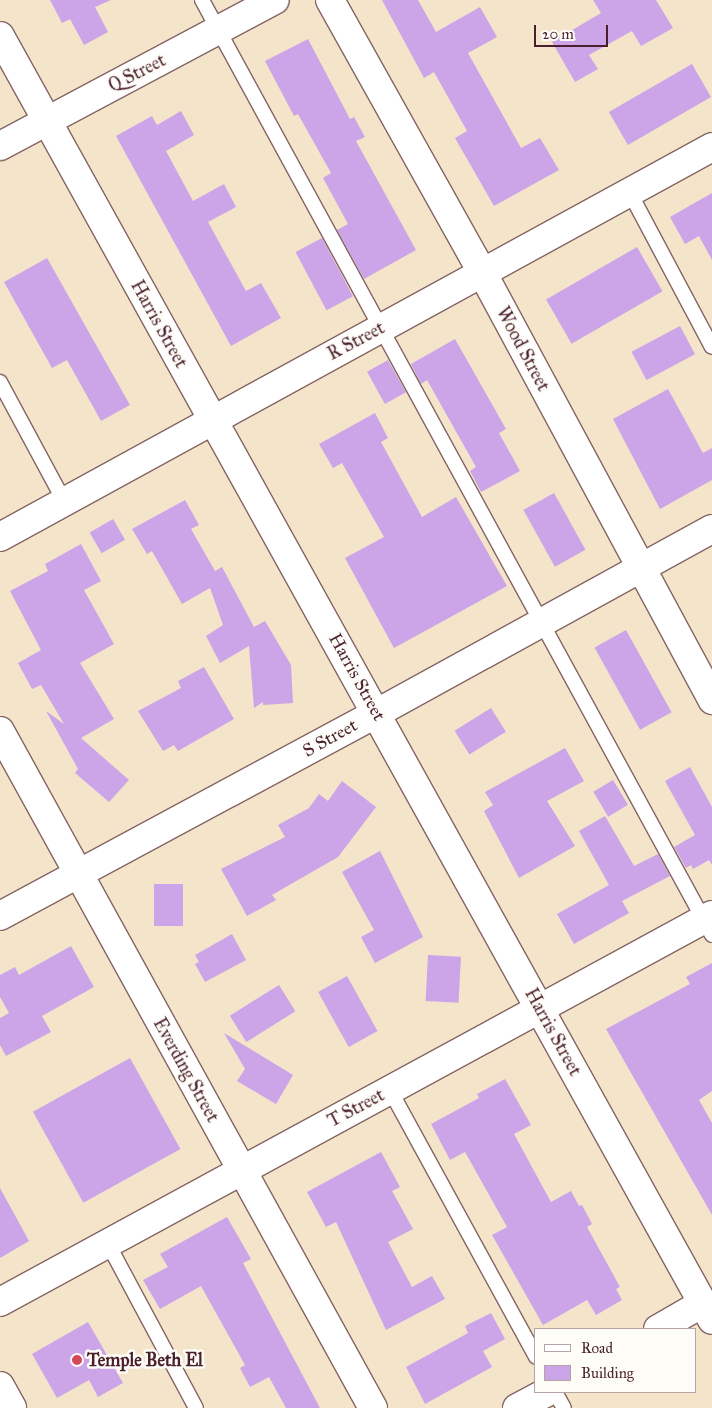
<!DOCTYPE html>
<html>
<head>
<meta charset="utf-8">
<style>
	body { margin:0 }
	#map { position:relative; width:712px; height:1408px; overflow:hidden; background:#f3e4ca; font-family:"IM FELL Great Primer",serif }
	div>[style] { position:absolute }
	.building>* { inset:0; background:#cca5e9; transform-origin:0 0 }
	.roads { filter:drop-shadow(1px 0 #856463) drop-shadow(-1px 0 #856463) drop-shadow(0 1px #856463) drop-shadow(0 -1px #856463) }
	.service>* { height:14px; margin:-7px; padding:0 7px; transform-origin:7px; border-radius:7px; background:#fff }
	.minor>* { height:28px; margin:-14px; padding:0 14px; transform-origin:14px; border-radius:14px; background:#fff }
	.tertiary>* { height:28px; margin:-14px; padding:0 14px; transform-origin:14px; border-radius:14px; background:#fff }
	.secondary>* { height:28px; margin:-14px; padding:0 14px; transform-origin:14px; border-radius:14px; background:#fff }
	.dots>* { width:14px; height:14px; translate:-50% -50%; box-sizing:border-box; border:2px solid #fdfcf7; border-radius:50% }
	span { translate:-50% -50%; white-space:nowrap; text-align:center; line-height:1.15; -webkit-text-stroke:5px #fdfcf7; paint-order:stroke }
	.street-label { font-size:18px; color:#4a1f2b }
	.poi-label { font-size:18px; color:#4a1f2b; font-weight:700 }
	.left { translate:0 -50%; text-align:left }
	.legend { position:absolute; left:534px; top:1328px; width:162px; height:65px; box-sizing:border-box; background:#fdfcf7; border:1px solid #b5a4a5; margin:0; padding:6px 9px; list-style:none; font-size:15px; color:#4a1f2b }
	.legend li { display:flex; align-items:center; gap:10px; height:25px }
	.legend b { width:25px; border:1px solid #b5a4a5 }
	.scale { position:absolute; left:534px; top:25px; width:74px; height:22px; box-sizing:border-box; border:2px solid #4a1f2b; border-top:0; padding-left:6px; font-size:15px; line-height:18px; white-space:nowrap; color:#4a1f2b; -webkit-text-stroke:4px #fdfcf7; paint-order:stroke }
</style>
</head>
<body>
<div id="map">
	<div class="building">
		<i style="clip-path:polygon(50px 0,111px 0,95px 7px,108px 32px,84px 45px,70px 19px,62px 23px)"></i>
		<i style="clip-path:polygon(382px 0,418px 0,436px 32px,480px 7px,497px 37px,468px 53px,521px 148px,540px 138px,559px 170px,494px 206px,455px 138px,467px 131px,434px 72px,424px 78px)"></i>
		<i style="clip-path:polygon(593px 0,656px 0,673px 28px,641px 46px,632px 31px,589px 55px,598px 69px,575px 82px,552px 42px,601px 13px)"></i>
		<i style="clip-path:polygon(308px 39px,350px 119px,354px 117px,365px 137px,356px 141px,416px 250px,364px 279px,337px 230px,348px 224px,323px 178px,331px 173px,298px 114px,294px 116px,265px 61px)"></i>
		<i style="left:692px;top:64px;width:38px;height:96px;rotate:60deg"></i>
		<i style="clip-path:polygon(181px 111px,194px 135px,166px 151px,193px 201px,224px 184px,236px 207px,208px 222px,246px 291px,261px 283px,281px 318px,231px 346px,116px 136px,152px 116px,157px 125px)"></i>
		<i style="clip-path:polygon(712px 193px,712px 260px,699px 236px,685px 244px,670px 217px)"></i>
		<i style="left:322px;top:238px;width:66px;height:30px;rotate:62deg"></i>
		<i style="left:637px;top:247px;width:51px;height:105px;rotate:60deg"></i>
		<i style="clip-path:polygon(47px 258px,130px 405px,101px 421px,67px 360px,52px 368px,4px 282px)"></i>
		<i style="left:680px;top:326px;width:32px;height:55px;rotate:62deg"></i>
		<i style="clip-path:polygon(455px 339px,506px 429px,499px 433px,520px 471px,481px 492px,470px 471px,476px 467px,427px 380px,421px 384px,411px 364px)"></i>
		<i style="left:388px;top:360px;width:37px;height:24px;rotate:61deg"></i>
		<i style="clip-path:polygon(668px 389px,703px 453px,712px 448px,712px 480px,660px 509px,613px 419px)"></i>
		<i style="clip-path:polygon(375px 413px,388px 438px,381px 442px,422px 517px,456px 497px,507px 586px,394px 648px,345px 558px,384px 537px,342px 463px,333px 468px,319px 444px)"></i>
		<i style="left:554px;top:493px;width:65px;height:35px;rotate:61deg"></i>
		<i style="clip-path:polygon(185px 500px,199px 525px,191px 529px,215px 571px,222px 567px,254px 627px,265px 621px,291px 665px,293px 703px,263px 705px,263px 702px,254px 708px,249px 646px,220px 663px,206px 636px,223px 625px,210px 588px,182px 604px,152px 551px,147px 554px,132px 529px)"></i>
		<i style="left:113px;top:519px;width:24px;height:27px;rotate:60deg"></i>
		<i style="clip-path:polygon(81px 544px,101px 581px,84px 590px,114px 644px,80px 663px,114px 719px,81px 738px,129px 780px,109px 802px,75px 773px,78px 769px,46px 711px,64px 724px,41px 685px,32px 689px,18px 663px,41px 650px,10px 591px,48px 571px,45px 564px)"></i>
		<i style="left:626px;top:630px;width:94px;height:36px;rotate:61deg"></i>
		<i style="clip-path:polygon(204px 667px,234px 719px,178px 751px,174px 745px,163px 751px,138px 711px,181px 688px,178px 681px)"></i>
		<i style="left:491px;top:708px;width:28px;height:43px;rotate:58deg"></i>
		<i style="clip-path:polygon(565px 748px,584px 781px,547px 801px,575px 846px,519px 878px,484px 811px,493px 805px,485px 792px)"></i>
		<i style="clip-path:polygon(690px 767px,712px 807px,712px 865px,709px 860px,693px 869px,691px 865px,686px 868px,674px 847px,695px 835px,665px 781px)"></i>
		<i style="left:613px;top:780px;width:29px;height:23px;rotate:59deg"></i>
		<i style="clip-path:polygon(342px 781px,376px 807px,338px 857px,272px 895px,276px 900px,247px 916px,221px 869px,285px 837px,278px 825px,309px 808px,319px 794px,328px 801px)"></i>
		<i style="clip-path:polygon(605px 816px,634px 866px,658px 854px,670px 876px,622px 901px,629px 913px,574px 944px,557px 914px,609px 885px,579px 831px)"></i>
		<i style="clip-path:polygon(380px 851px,423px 937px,375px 963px,361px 937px,374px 930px,342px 872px)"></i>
		<i style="left:154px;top:884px;width:29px;height:42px"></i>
		<i style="clip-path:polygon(232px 934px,246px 960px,205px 982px,195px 964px,199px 962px,195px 955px)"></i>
		<i style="clip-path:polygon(71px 946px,94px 987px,42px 1016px,51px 1032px,6px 1056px,0 1045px,0 1018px,9px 1013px,0 997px,0 975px,15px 967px,19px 975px)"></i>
		<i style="left:428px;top:955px;width:33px;height:46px;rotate:3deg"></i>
		<i style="clip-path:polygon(712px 963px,712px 1091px,699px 1100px,712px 1123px,712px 1215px,606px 1029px,690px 984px,686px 977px)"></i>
		<i style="left:347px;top:976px;width:63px;height:33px;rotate:61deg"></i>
		<i style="left:279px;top:985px;width:31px;height:58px;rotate:58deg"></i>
		<i style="clip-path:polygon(224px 1033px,293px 1075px,276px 1104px,237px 1081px,245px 1069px)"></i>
		<i style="left:130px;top:1058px;width:104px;height:111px;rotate:61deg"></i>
		<i style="clip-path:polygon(505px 1079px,531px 1125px,514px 1134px,551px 1202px,571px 1191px,579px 1206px,582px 1205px,592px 1224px,587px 1227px,620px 1287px,616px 1289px,622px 1300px,596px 1315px,587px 1300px,543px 1325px,492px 1235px,507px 1227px,465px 1152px,450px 1160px,431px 1124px,479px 1098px,477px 1094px)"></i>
		<i style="clip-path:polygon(381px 1152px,400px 1187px,392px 1191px,413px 1229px,388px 1242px,412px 1287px,432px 1276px,445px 1299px,386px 1330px,336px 1222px,326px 1227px,307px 1192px)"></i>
		<i style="clip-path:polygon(0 1188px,29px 1241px,0 1258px)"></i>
		<i style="clip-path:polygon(227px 1217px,251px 1259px,243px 1263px,320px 1408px,286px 1408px,269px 1377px,250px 1387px,240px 1368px,245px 1365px,201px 1286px,160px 1309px,143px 1280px,168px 1267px,160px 1254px)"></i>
		<i style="clip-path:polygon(491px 1313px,505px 1339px,483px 1351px,492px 1367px,425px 1404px,406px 1367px,468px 1333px,465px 1326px)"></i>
		<i style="clip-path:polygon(88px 1322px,123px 1383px,98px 1397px,89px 1380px,57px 1398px,32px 1354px)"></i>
	</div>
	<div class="roads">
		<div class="service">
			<i style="left:202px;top:0;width:1065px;rotate:61.39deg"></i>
			<i style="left:630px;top:193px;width:174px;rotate:62deg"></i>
			<i style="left:0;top:382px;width:135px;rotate:61.7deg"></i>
			<i style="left:390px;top:1090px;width:304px;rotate:61.3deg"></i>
			<i style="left:107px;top:1242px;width:188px;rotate:61.8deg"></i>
			<i style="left:555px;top:1392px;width:18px;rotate:61deg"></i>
		</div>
		<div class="minor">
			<i style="left:330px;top:0;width:314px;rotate:60.8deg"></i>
			<i style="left:483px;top:274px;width:484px;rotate:61.7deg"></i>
			<i style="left:0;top:146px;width:311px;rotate:-28deg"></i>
			<i style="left:0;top:537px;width:812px;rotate:-28.71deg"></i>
			<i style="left:0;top:731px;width:773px;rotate:61.15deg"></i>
			<i style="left:0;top:916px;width:428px;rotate:-28.3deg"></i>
			<i style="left:0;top:1302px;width:810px;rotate:-28.53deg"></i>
			<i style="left:658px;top:1329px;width:52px;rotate:-30deg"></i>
			<i style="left:517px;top:1408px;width:34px;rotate:-28deg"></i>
		</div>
		<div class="tertiary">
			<i style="left:0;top:1386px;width:25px;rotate:61deg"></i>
		</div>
		<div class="secondary">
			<i style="left:0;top:36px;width:1468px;rotate:60.99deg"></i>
			<i style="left:377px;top:713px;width:382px;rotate:-28.8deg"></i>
		</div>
	</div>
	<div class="dots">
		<i style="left:77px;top:1360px;background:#d1495b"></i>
	</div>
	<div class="street-label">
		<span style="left:137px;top:73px;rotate:-27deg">Q Street</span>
		<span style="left:159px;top:324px;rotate:61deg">Harris Street</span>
		<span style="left:356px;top:341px;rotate:-28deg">R Street</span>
		<span style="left:523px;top:349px;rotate:62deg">Wood Street</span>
		<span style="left:357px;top:677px;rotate:61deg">Harris Street</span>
		<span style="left:330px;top:738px;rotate:-29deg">S Street</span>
		<span style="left:553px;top:1032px;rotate:61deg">Harris Street</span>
		<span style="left:186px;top:1070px;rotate:61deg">Everding Street</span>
		<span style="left:356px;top:1108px;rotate:-28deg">T Street</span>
	</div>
	<div class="poi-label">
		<span class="left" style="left:87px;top:1360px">Temple Beth El</span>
	</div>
	<ul class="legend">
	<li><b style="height:6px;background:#fff"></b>Road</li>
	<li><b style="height:14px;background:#cca5e9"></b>Building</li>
	</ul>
	<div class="scale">20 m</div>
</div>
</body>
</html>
